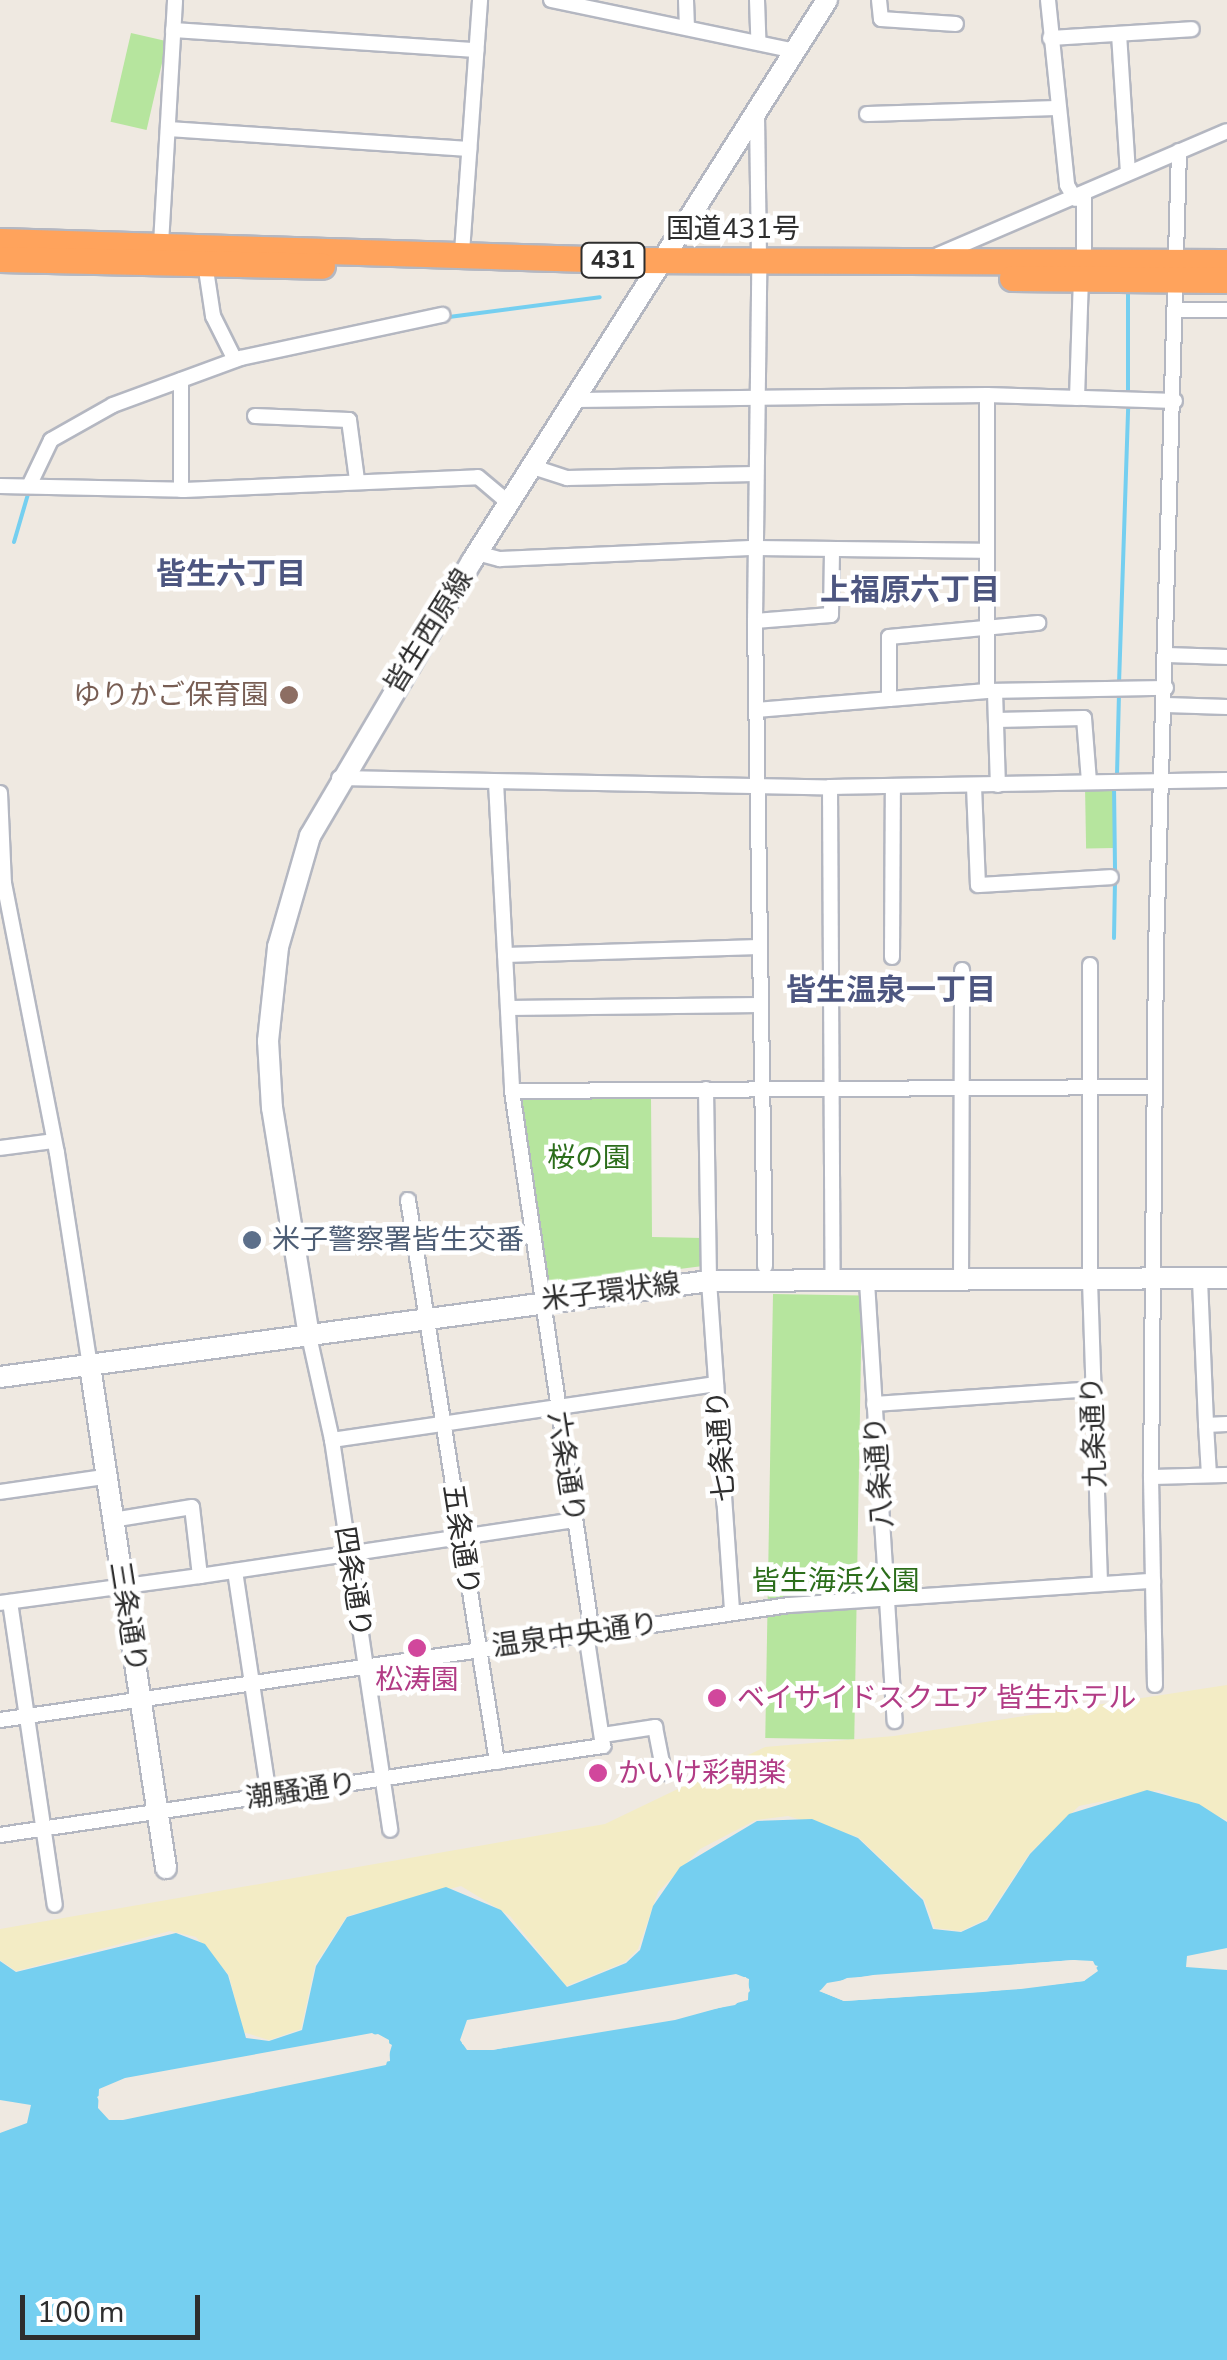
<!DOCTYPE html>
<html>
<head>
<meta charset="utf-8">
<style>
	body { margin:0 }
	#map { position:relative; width:1227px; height:2360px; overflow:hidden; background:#efe9e1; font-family:"Nunito Sans","Noto Sans JP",sans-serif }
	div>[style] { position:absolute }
	.green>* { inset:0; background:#b6e59e; transform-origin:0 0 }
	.sand>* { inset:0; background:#f3ecc5 }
	.water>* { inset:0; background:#75cff0 }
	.pier>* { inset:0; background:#efe9e1 }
	.stream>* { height:4px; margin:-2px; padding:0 2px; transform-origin:2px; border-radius:2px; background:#75cff0 }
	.roads { filter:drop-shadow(2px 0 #b4b7c1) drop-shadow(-2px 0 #b4b7c1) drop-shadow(0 2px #b4b7c1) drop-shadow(0 -2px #b4b7c1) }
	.street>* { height:14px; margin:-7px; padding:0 7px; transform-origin:7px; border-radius:7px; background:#fff }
	.secondary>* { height:20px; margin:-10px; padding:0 10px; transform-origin:10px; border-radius:10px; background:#fff }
	.highway>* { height:25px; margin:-12.5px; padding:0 12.5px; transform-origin:12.5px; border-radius:12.5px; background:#ffa35c }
	.dots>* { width:28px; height:28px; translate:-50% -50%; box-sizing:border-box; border:5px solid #fff; border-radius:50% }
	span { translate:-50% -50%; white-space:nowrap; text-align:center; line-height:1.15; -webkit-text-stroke:9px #fff; paint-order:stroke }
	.shield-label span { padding:2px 8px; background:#fff; border:2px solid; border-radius:8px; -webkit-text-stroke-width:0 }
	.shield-label { font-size:25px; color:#2e2e2e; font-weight:700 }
	.street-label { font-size:28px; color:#2e2e2e }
	.education-label { font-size:28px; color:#785e54 }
	.right { translate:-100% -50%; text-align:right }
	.park-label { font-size:28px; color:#2c6e1b }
	.service-label { font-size:28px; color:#4e5e75 }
	.left { translate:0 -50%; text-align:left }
	.hotel-label { font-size:28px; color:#b23c85 }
	.neighbourhood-label { font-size:30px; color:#4d5680; font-weight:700 }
	.scale { position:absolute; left:20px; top:2295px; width:180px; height:45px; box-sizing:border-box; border:5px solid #2e2e2e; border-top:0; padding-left:12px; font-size:30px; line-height:35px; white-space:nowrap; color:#2e2e2e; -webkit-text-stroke:8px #fff; paint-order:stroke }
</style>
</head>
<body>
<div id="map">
	<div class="green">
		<i style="left:131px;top:33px;width:37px;height:91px;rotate:13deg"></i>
		<i style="left:1113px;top:785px;width:63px;height:28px;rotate:89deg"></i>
		<i style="clip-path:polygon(651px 1096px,652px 1237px,702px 1238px,703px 1266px,545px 1286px,518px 1100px)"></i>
		<i style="left:773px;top:1294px;width:89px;height:444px;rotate:1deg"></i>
	</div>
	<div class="sand">
		<i style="clip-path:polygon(1227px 1685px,1227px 1820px,1159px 1790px,1079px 1806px,1029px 1854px,986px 1919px,961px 1931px,935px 1928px,924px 1899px,858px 1837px,788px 1816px,756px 1820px,700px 1849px,658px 1892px,638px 1949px,625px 1962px,566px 1986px,510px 1916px,461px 1886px,347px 1916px,315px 1965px,301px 2029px,269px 2040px,243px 2032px,229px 1975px,196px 1937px,170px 1931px,16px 1971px,0 1960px,0 1929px,605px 1824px,765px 1747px,894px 1736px)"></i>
	</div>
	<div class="water">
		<i style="clip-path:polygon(evenodd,1147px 1790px,1199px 1804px,1227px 1822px,1227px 1948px,1187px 1956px,1186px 1967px,1227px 1970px,1227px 2360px,0 2360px,0 2133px,27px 2123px,31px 2105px,0 2100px,0 1961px,16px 1972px,176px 1933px,205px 1944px,228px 1975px,246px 2038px,269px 2041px,302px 2030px,316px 1966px,347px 1917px,446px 1887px,501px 1910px,567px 1987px,626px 1963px,640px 1950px,653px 1906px,680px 1867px,757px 1821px,812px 1819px,858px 1838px,923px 1900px,933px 1929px,961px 1932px,987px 1920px,1030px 1854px,1069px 1814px,1147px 1790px,1074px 1960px,1098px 1966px,1084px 1981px,1021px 1989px,844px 2001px,819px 1991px,847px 1978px,1074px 1960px,1147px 1790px,746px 1977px,750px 1991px,735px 2005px,492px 2050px,462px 2044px,468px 2021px,746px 1977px,1147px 1790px,378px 2034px,389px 2040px,390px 2061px,109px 2118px,97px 2097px,125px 2079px,378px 2034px)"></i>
	</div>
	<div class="pier">
		<i style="clip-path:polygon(evenodd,1074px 1960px,1093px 1961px,1098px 1971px,1084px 1981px,983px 1992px,844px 2001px,820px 1991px,827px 1983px,873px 1975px,1074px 1960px,1074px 1965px,1093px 1969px,1020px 1984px,844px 1996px,825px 1991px,873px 1980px,1074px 1965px)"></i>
		<i style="clip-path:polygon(evenodd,736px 1974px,749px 1979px,748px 2000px,675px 2020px,492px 2050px,467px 2050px,460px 2040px,467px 2020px,736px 1974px,737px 1980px,744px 1982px,741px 1998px,674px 2014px,491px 2045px,469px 2045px,466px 2039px,470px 2025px,737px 1980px)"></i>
		<i style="clip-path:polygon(evenodd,372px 2033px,392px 2045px,386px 2065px,123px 2120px,109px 2120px,98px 2108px,99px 2089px,125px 2078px,372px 2033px,373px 2039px,386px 2047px,383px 2060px,123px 2114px,104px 2106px,104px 2093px,126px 2084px,373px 2039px)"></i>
	</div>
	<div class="stream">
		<i style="left:449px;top:317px;width:152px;rotate:-7.5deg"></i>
		<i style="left:1128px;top:396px;width:104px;rotate:-90deg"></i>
		<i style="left:14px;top:542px;width:50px;rotate:-73.7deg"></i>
		<i style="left:1119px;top:684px;width:278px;rotate:-88.1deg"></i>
		<i style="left:1117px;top:775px;width:80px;rotate:-88.6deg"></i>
		<i style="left:1114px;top:786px;width:86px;rotate:89.3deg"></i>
		<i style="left:1114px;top:938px;width:57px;rotate:-89deg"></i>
	</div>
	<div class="roads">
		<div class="street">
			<i style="left:551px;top:0;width:249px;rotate:11.8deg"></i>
			<i style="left:686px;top:0;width:25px;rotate:88deg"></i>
			<i style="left:757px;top:0;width:38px;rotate:88deg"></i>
			<i style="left:879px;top:0;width:19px;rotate:84deg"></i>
			<i style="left:881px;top:19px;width:75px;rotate:3.8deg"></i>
			<i style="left:1048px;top:0;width:186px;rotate:84.1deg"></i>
			<i style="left:1067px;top:185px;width:16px;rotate:60deg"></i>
			<i style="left:173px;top:30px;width:304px;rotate:3.8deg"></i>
			<i style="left:1119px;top:34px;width:139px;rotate:86.3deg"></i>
			<i style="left:1050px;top:38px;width:142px;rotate:-3.6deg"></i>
			<i style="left:867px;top:114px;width:190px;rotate:-1.8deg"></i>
			<i style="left:757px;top:115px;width:143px;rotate:89.2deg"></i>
			<i style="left:168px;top:129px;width:302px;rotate:3.8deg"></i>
			<i style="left:1179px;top:151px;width:798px;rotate:91.65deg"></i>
			<i style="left:1156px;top:949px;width:528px;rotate:90.54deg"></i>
			<i style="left:1151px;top:1477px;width:76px;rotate:-1.5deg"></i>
			<i style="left:161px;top:244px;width:244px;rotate:-86.7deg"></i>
			<i style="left:462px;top:252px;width:253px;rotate:-85.9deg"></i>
			<i style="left:938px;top:255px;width:314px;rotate:-23.2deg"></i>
			<i style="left:1084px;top:262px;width:67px;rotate:-90deg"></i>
			<i style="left:205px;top:263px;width:54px;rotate:81.4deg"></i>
			<i style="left:213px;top:316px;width:49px;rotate:63.4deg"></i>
			<i style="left:1176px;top:310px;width:51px"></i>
			<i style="left:987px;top:395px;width:296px;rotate:90deg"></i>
			<i style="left:987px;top:691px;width:179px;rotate:-1deg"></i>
			<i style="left:1077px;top:398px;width:119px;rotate:-88.1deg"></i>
			<i style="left:575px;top:400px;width:412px;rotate:-0.7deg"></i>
			<i style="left:987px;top:395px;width:188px;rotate:1.8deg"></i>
			<i style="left:255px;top:416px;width:94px;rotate:2.4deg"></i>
			<i style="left:349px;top:420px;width:61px;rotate:82.4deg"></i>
			<i style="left:533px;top:467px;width:36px;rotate:18deg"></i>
			<i style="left:567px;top:478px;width:188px;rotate:-1.2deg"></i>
			<i style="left:0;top:486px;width:184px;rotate:1.2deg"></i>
			<i style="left:184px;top:490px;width:294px;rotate:-2.5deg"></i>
			<i style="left:478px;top:477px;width:42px;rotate:40.2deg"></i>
			<i style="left:29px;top:486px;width:51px;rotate:-64.4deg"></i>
			<i style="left:51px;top:440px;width:71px;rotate:-29.4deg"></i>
			<i style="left:113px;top:405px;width:136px;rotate:-20.2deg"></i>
			<i style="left:241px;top:358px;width:206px;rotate:-12.1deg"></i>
			<i style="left:181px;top:490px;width:110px;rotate:-90deg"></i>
			<i style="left:477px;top:553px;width:24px;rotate:15deg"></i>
			<i style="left:500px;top:559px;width:256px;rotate:-2.5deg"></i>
			<i style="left:756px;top:548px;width:230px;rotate:0.7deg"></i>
			<i style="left:755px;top:621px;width:348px;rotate:-89.3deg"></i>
			<i style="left:1167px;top:655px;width:60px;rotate:1.9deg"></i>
			<i style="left:987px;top:691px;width:98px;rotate:175.3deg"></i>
			<i style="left:889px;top:699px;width:62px;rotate:-90deg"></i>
			<i style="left:889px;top:637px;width:150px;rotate:-5.4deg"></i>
			<i style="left:995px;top:692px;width:93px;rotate:88.2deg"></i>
			<i style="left:1166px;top:705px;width:61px;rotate:1.9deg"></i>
			<i style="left:756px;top:710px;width:133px;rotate:-4.7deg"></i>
			<i style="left:996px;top:720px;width:88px;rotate:-1.3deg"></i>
			<i style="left:1084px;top:718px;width:63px;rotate:85.5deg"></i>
			<i style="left:339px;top:778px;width:491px;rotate:1.1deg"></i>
			<i style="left:830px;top:787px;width:397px;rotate:-1deg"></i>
			<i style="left:496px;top:782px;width:309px;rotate:87deg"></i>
			<i style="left:974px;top:786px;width:99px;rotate:87.7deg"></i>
			<i style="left:978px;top:885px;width:133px;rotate:-3.4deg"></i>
			<i style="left:830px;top:787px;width:494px;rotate:89.7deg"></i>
			<i style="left:0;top:793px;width:90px;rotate:87.5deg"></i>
			<i style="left:4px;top:883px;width:275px;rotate:78.9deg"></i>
			<i style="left:57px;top:1153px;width:216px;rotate:81.2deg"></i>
			<i style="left:505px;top:955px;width:254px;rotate:-1.8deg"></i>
			<i style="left:892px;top:957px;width:170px;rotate:-89.7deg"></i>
			<i style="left:1090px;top:965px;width:316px;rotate:90deg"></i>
			<i style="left:1090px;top:1281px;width:302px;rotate:88.1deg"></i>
			<i style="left:508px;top:1008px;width:252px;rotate:-0.7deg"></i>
			<i style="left:706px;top:1089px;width:192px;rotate:89.1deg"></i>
			<i style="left:709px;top:1281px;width:332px;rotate:86deg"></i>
			<i style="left:0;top:1148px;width:54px;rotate:-7.4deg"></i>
			<i style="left:408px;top:1200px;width:569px;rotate:81deg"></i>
			<i style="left:765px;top:1266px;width:645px;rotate:-90.89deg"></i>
			<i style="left:755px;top:621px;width:76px;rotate:-4.5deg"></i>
			<i style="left:831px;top:615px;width:66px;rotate:-89.1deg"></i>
			<i style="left:1200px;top:1280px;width:145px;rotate:87.6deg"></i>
			<i style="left:867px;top:1282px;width:440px;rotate:86.4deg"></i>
			<i style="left:961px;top:1282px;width:312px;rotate:-89.8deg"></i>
			<i style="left:309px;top:1336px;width:107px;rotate:77.5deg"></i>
			<i style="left:332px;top:1440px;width:394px;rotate:81.5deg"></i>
			<i style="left:874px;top:1404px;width:219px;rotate:-3.9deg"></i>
			<i style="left:332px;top:1440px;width:388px;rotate:-8.3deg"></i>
			<i style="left:1209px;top:1475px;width:50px;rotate:-93.4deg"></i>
			<i style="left:1206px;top:1425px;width:21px;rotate:-3deg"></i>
			<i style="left:1151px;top:1477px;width:208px;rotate:88.9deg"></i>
			<i style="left:0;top:1492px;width:105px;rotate:-8.2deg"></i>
			<i style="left:235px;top:1571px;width:228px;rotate:81.4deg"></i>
			<i style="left:200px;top:1576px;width:378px;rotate:-8.5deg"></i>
			<i style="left:10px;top:1602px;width:306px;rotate:81.6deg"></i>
			<i style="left:0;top:1603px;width:202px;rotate:-7.7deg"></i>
			<i style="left:200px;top:1576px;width:69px;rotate:-96.6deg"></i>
			<i style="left:192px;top:1507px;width:80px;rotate:170.7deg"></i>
			<i style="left:592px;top:1633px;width:548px;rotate:-98.4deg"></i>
			<i style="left:512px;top:1091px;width:643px;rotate:-0.36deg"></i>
			<i style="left:0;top:1720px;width:797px;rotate:-8.29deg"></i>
			<i style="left:789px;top:1605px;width:365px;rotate:-3.8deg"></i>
			<i style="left:603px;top:1735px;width:53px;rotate:-8.7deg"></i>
			<i style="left:655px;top:1727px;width:47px;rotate:78.9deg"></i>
			<i style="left:0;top:1835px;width:610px;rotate:-8.4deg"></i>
			<i style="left:603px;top:1746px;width:113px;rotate:-98.6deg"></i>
		</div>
		<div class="secondary">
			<i style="left:309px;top:1336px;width:231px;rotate:-99.2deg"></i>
			<i style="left:272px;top:1108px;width:67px;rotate:-93.4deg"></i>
			<i style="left:268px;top:1041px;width:95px;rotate:-83.9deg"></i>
			<i style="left:278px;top:947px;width:116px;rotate:-73.9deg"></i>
			<i style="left:310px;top:836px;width:319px;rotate:-59.5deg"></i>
			<i style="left:472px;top:561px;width:664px;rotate:-57.67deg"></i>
			<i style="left:90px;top:1366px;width:508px;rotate:81.39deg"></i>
			<i style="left:0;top:1377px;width:715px;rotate:-7.71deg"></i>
			<i style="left:709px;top:1281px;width:518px;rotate:-0.33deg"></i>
		</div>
		<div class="highway">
			<i style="left:0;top:241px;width:622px;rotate:1.75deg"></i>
			<i style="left:622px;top:260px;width:605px;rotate:0.19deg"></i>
			<i style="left:0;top:259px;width:322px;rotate:1.2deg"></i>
			<i style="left:1012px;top:278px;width:215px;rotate:0.5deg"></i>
		</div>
	</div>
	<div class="dots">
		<i style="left:289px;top:695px;background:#8d6e63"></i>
		<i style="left:252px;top:1240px;background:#5c6f8a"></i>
		<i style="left:417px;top:1648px;background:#d1479c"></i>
		<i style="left:717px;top:1698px;background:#d1479c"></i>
		<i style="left:598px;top:1773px;background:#d1479c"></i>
	</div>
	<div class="shield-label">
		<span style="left:613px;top:260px">431</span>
	</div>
	<div class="street-label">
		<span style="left:733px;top:229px">国道431号</span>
		<span style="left:429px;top:631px;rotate:-58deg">皆生西原線</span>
		<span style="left:611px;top:1292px;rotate:-7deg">米子環状線</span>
		<span style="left:1094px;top:1432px;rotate:-92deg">九条通り</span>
		<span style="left:721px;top:1446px;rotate:-94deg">七条通り</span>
		<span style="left:566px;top:1467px;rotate:81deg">六条通り</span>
		<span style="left:879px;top:1472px;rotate:-94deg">八条通り</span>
		<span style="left:461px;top:1540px;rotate:81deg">五条通り</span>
		<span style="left:353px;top:1582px;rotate:81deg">四条通り</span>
		<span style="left:128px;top:1617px;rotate:81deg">三条通り</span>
		<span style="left:575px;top:1635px;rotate:-8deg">温泉中央通り</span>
		<span style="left:301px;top:1791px;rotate:-8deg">潮騒通り</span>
	</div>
	<div class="education-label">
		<span class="right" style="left:269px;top:695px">ゆりかご保育園</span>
	</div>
	<div class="park-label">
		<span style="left:589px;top:1158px">桜の園</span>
		<span style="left:836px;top:1581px">皆生海浜公園</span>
	</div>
	<div class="service-label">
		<span class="left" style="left:272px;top:1240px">米子警察署皆生交番</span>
	</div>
	<div class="hotel-label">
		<span style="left:417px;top:1680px">松涛園</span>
		<span class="left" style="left:737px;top:1698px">ベイサイドスクエア 皆生ホテル</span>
		<span class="left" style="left:618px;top:1773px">かいけ彩朝楽</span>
	</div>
	<div class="neighbourhood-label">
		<span style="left:231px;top:575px">皆生六丁目</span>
		<span style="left:910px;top:591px">上福原六丁目</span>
		<span style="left:891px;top:991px">皆生温泉一丁目</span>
	</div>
	<div class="scale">100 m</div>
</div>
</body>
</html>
